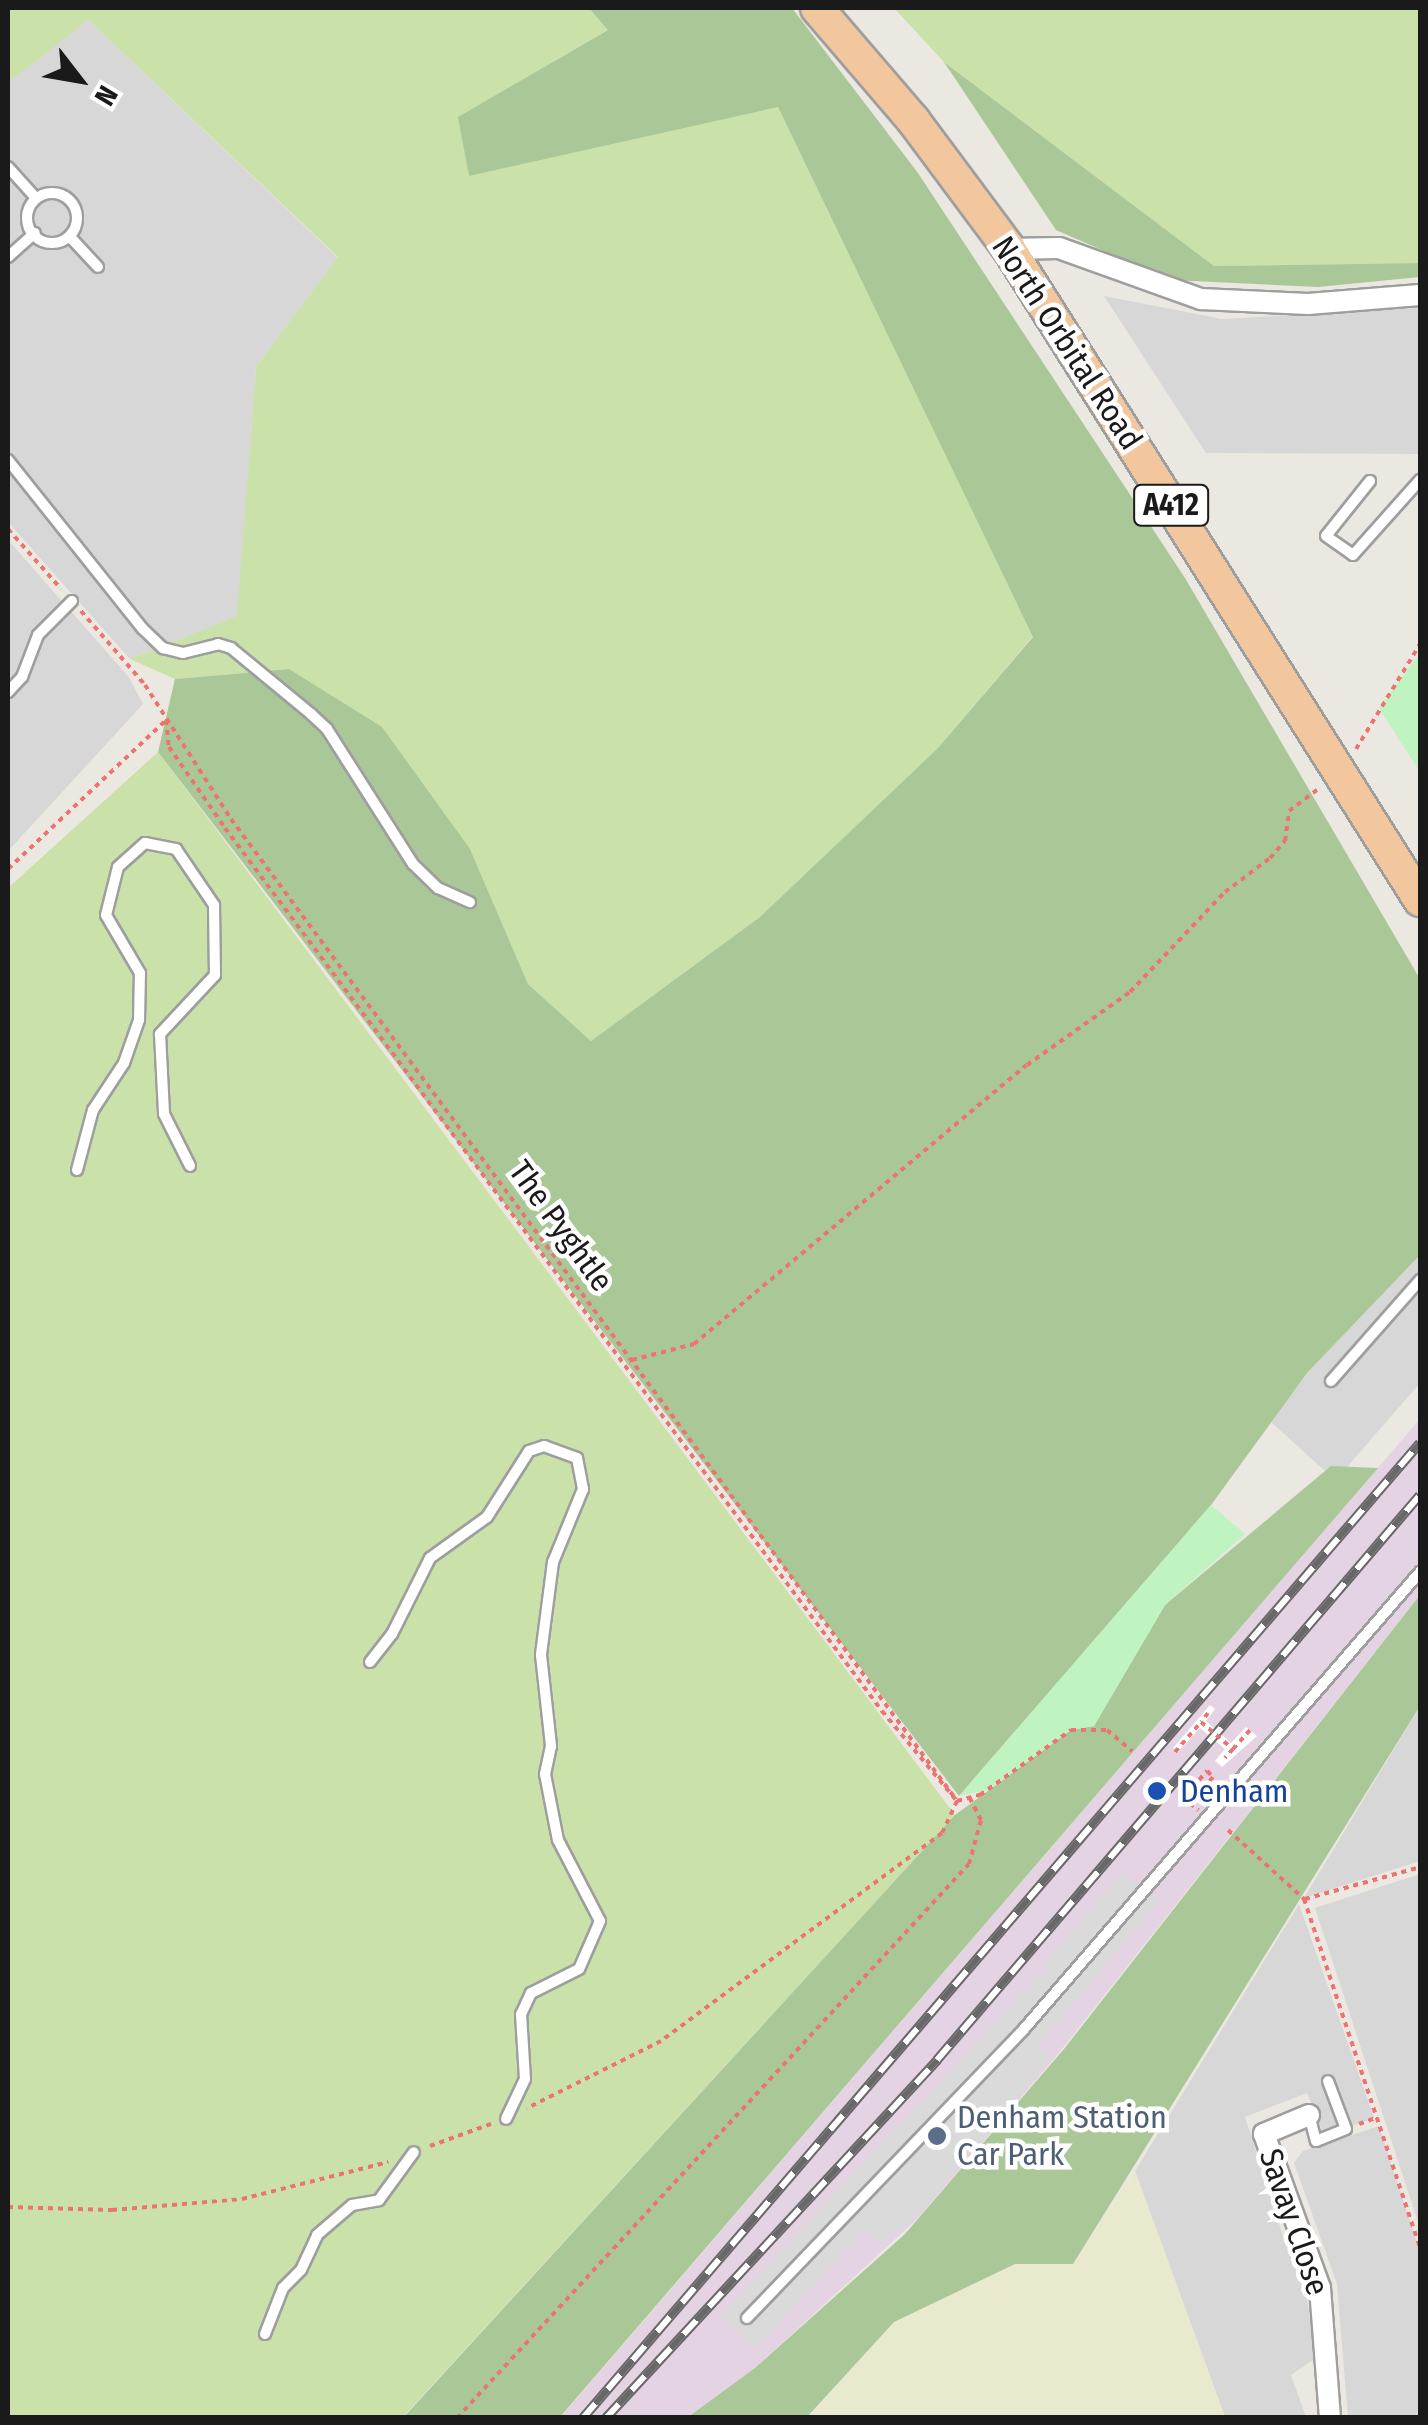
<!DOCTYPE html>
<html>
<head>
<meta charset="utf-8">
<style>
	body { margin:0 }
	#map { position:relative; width:1428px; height:2425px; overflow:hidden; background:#ebe7e1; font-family:"Fira Sans Condensed",sans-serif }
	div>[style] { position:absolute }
	.residential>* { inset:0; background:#d8d7d7 }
	.industrial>* { inset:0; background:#e4d3e2 }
	.farmland>* { inset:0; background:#e9e9cd }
	.grass>* { inset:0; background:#cae2aa }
	.forest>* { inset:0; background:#aac798 }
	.park>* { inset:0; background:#bff3bf }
	.parking>* { inset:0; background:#dadada }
	.pier>* { inset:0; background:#fff }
	.path>* { height:4px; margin-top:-2px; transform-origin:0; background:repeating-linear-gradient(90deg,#ed7370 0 5px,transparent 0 10px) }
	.roads { filter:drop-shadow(2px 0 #9e9e9e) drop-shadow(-2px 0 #9e9e9e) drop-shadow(0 2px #9e9e9e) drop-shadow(0 -2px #9e9e9e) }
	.lane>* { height:10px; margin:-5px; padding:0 5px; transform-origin:5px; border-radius:5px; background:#fff }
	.lane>.ring { margin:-5px; padding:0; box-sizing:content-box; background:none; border:10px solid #fff; border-radius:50% }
	.street>* { height:20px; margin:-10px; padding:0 10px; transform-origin:10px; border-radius:10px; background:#fff }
	.primary>* { height:32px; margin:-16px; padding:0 16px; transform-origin:16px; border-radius:16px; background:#f3c79e }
	.rail>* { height:10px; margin-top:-5px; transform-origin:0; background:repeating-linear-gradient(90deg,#fff 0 19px,#686868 0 38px); box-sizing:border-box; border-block:2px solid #686868 }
	.path-bridge>* { height:4px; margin-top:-2px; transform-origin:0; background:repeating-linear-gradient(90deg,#ed7370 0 5px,transparent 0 10px) }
	.dots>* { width:28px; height:28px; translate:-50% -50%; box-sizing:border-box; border:5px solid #fff; border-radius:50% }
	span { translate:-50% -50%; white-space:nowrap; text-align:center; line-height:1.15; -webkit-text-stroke:9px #fff; paint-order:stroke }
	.shield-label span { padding:2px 8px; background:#fff; border:2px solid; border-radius:8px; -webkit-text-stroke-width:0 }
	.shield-label { font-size:30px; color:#1a1a1a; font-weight:700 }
	.street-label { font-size:32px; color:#1a1a1a }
	.transit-label { font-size:32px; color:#164399 }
	.left { translate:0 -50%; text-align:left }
	.service-label { font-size:32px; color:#4e5e75 }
	.frame { position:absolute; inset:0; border:10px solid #1a1a1a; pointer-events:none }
	.north { position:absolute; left:30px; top:30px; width:100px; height:100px; -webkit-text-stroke:8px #fff; paint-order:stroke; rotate:121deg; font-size:28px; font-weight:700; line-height:40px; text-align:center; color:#1a1a1a }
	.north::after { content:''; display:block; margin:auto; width:35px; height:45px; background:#1a1a1a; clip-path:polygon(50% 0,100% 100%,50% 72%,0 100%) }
</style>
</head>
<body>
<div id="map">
	<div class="residential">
		<i style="clip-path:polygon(87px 19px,338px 258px,256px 367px,238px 616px,130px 659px,8px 522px,8px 83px)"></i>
		<i style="clip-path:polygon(1104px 296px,1222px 319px,1420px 308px,1420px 454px,1206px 453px)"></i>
		<i style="clip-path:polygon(8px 540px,128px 676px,143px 704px,8px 851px)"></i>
		<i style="clip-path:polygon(1420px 1255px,1420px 1383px,1347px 1467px,1325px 1471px,1271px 1422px,1307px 1373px)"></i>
		<i style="clip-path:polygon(1420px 1706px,1420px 1861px,1304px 1898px)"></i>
		<i style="clip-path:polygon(1420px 1874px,1420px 2228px,1315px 1908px)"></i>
		<i style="clip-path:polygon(1299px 1904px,1374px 2118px,1324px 2136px,1307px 2093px,1245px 2117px,1289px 2255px,1302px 2266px,1316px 2358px,1291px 2375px,1306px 2417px,1225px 2417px,1135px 2171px)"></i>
		<i style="clip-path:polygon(1379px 2126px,1420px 2252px,1420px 2417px,1348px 2417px,1337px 2284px,1294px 2163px,1303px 2151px)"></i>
	</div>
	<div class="industrial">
		<i style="clip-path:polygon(1420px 1419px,1420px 1595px,1058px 2054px,918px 2218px,755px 2368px,688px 2417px,560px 2418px)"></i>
	</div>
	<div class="farmland">
		<i style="clip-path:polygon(1135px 2171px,1225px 2417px,807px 2418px,894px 2322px,1015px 2264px,1073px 2264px)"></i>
	</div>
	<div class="grass">
		<i style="clip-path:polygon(8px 8px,589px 8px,609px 29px,459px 117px,469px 175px,778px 107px,1033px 636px,938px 748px,760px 917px,591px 1041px,528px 984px,470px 849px,289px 669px,175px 679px,130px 659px,237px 616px,256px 367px,338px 257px,88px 20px,8px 83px)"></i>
		<i style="clip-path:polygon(894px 8px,1420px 8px,1420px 263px,1214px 266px,944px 62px)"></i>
		<i style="clip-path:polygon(158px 752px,955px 1815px,403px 2417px,8px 2417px,8px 888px)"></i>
	</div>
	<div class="forest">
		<i style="clip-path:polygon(589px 8px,792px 8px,918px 173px,1185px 578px,1420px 979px,1420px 1255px,1307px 1373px,1211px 1505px,959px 1796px,158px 752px,175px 679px,289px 669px,382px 727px,470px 849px,528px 984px,591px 1041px,760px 917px,938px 748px,1033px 637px,778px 107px,469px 176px,458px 117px,608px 30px)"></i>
		<i style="clip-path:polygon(944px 62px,1214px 266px,1420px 263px,1420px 277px,1318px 287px,1171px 280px,1056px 230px)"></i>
		<i style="clip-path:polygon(1331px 1466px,1378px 1468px,560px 2417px,403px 2418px,955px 1815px,1071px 1730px,1094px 1726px,1165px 1605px)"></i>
		<i style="clip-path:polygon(1420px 1595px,1420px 1706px,1073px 2264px,1015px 2264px,894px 2322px,807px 2417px,688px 2417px,755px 2368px,905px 2234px,1064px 2049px)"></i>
	</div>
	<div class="park">
		<i style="clip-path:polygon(1420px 653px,1420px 772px,1379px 708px)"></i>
		<i style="clip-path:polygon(1211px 1505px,1245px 1534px,1165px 1605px,1094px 1726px,1070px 1730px,988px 1790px,959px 1796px)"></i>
	</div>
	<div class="parking">
		<i style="clip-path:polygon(1123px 1873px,1159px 1901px,1038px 2046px,1051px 2058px,920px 2213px,882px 2244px,865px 2229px,756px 2348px,720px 2316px,1048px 1967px,1045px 1963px)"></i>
	</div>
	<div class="pier">
		<i style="clip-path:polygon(1210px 1705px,1215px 1709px,1206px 1721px,1231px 1743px,1246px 1727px,1257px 1736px,1222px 1767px,1215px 1761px,1225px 1749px,1200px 1728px,1178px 1752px,1173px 1748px)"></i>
	</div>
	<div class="path">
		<i style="left:8px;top:529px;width:80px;rotate:48.5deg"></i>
		<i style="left:81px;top:611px;width:98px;rotate:49.1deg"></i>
		<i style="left:145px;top:685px;width:159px;rotate:57.3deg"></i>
		<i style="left:231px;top:819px;width:1221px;rotate:53.52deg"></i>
		<i style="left:957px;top:1801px;width:24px;rotate:-15deg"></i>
		<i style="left:980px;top:1795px;width:112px;rotate:-35.5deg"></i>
		<i style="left:1071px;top:1730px;width:36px"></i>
		<i style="left:1107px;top:1730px;width:33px;rotate:40deg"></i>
		<i style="left:166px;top:720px;width:27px;rotate:84deg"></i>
		<i style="left:169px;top:747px;width:98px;rotate:55.3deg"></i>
		<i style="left:225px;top:828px;width:1101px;rotate:53.35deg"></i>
		<i style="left:882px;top:1711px;width:117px;rotate:50.2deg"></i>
		<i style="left:957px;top:1801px;width:35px;rotate:115deg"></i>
		<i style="left:942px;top:1833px;width:350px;rotate:143.5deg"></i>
		<i style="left:661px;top:2041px;width:150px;rotate:153.4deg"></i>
		<i style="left:1356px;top:749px;width:123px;rotate:-58.6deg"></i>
		<i style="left:8px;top:869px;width:217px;rotate:-43.3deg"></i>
		<i style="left:632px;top:1360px;width:64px;rotate:-14.5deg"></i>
		<i style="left:694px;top:1344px;width:434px;rotate:-40deg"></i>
		<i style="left:1027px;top:1065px;width:126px;rotate:-35.3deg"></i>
		<i style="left:1130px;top:992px;width:138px;rotate:-46.5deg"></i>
		<i style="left:1225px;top:892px;width:56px;rotate:-37.1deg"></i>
		<i style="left:1270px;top:858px;width:23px;rotate:-49deg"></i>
		<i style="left:1285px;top:841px;width:30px;rotate:-82deg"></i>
		<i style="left:1289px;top:811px;width:38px;rotate:-37deg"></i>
		<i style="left:1233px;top:1749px;width:27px;rotate:-48deg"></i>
		<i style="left:1175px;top:1752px;width:40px;rotate:-49deg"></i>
		<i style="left:1186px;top:1795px;width:32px;rotate:-49deg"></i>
		<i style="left:1207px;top:1771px;width:8px;rotate:45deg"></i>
		<i style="left:1213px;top:1777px;width:35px;rotate:131deg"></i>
		<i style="left:1190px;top:1803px;width:11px;rotate:41deg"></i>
		<i style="left:1228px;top:1830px;width:103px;rotate:42.2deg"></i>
		<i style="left:1304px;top:1899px;width:367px;rotate:71.6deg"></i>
		<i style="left:1305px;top:1899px;width:119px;rotate:-15.5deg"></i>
		<i style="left:1359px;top:2124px;width:20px;rotate:-20deg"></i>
		<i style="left:430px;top:2146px;width:65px;rotate:-19.8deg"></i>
		<i style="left:8px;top:2207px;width:104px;rotate:1.7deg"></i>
		<i style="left:112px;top:2210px;width:130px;rotate:-4.8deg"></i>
		<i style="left:242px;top:2199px;width:151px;rotate:-14.2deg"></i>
		<i style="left:457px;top:2418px;width:754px;rotate:-47.26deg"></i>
		<i style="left:969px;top:1864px;width:46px;rotate:-74.7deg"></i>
		<i style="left:981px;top:1820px;width:25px;rotate:-117deg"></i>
	</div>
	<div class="roads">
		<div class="lane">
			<i style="left:8px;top:167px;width:39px;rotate:48deg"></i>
			<i class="ring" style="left:27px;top:193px;width:40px;height:40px"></i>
			<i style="left:72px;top:239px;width:38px;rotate:47deg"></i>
			<i style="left:8px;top:257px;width:36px;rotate:-42deg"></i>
			<i style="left:8px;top:460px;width:216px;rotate:51.4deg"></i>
			<i style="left:143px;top:629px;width:28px;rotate:44deg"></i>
			<i style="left:163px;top:648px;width:21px;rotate:14deg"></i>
			<i style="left:183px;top:653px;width:36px;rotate:-14deg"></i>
			<i style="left:218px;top:644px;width:14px;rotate:17deg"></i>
			<i style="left:231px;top:648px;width:104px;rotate:39.5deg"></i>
			<i style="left:311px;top:714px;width:22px;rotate:43deg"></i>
			<i style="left:327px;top:729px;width:160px;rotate:57.5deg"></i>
			<i style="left:413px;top:864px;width:35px;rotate:44deg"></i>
			<i style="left:438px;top:888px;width:35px;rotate:24deg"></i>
			<i style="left:1370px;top:481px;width:70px;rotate:128.7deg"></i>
			<i style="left:1326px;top:536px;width:33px;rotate:35deg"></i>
			<i style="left:1353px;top:555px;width:101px;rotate:-48.2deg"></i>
			<i style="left:8px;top:692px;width:21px;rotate:-47deg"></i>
			<i style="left:22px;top:677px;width:45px;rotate:-69.1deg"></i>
			<i style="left:38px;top:635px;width:48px;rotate:-45deg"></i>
			<i style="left:77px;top:1170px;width:62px;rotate:-75.1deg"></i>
			<i style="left:93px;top:1110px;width:56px;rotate:-56.6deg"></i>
			<i style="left:124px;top:1063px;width:46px;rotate:-70.8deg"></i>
			<i style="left:139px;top:1020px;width:47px;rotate:-88.8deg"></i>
			<i style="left:140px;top:973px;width:67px;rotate:-120.4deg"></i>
			<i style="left:106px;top:915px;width:49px;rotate:-76deg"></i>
			<i style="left:118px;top:867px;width:36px;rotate:-42deg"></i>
			<i style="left:145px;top:843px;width:32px;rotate:11deg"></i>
			<i style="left:176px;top:849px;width:68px;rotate:55.8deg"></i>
			<i style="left:214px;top:905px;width:70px;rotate:89.2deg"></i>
			<i style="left:215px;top:975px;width:81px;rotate:133deg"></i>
			<i style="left:160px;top:1034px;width:80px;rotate:87.1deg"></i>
			<i style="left:164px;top:1114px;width:58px;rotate:63.4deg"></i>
			<i style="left:1331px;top:1381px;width:135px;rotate:-48.6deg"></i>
			<i style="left:370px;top:1662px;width:36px;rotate:-52deg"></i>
			<i style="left:392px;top:1634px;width:85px;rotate:-63.4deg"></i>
			<i style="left:430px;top:1558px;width:70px;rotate:-35.7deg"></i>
			<i style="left:487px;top:1517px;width:78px;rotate:-57.5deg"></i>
			<i style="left:529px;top:1451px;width:16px;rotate:-18deg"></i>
			<i style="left:544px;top:1446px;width:35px;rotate:20deg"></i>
			<i style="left:577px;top:1458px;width:32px;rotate:79deg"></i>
			<i style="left:583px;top:1489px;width:79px;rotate:112.3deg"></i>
			<i style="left:553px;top:1562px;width:94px;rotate:97.4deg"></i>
			<i style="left:541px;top:1655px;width:92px;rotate:83.7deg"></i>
			<i style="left:551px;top:1746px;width:29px;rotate:102deg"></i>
			<i style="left:545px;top:1774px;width:67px;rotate:78.9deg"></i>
			<i style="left:558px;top:1840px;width:91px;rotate:62.6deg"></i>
			<i style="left:600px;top:1921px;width:52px;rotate:113.6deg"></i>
			<i style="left:579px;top:1969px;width:54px;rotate:153.4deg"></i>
			<i style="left:531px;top:1993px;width:23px;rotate:115deg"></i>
			<i style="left:521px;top:2014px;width:65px;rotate:86.5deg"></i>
			<i style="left:525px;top:2079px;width:44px;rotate:115.4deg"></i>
			<i style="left:1309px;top:2115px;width:27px;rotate:75deg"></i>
			<i style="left:1316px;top:2141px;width:32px;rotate:-22deg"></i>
			<i style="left:1346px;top:2129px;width:51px;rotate:-110.6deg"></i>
			<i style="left:747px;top:2318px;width:400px;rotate:-46.2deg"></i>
			<i style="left:1024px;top:2029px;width:605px;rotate:-49.09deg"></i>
			<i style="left:265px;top:2334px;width:49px;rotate:-68.6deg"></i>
			<i style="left:283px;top:2288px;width:25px;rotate:-45deg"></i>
			<i style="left:301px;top:2270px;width:38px;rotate:-65deg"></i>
			<i style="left:317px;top:2235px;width:46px;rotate:-40.6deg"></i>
			<i style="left:352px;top:2205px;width:27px;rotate:-10deg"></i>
			<i style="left:379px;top:2200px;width:59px;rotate:-53.9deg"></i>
		</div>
		<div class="street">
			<i style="left:1009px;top:249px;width:50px;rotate:-1.1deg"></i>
			<i style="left:1059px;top:248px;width:151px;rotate:19.8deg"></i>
			<i style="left:1201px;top:299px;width:107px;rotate:2.7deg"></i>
			<i style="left:1308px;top:304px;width:112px;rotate:-4.6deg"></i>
			<i style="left:1309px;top:2115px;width:49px;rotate:157.1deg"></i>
			<i style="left:1264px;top:2134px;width:164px;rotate:70deg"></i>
			<i style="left:1320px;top:2288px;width:130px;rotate:85.6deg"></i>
		</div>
		<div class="primary">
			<i style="left:817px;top:8px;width:148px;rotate:49.4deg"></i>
			<i style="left:913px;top:120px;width:161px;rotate:53.3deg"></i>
			<i style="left:1009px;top:249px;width:770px;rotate:57.73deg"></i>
		</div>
	</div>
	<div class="rail">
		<i style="left:583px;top:2418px;width:1285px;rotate:-49.36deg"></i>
		<i style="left:606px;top:2418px;width:488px;rotate:-47.2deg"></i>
		<i style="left:937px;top:2060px;width:743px;rotate:-49.47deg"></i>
	</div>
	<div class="path-bridge">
		<i style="left:1208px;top:1713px;width:11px;rotate:128deg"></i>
		<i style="left:1201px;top:1722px;width:42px;rotate:40.2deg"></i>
		<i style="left:1233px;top:1749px;width:12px;rotate:132deg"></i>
	</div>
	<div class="dots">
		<i style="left:1157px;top:1791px;background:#1a4fb4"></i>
		<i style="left:937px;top:2136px;background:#5c6f8a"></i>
	</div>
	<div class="shield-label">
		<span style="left:1171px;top:505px">A412</span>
	</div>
	<div class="street-label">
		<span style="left:1067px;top:343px;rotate:57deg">North Orbital Road</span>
		<span style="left:561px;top:1226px;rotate:54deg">The Pyghtle</span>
		<span style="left:1294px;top:2222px;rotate:71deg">Savay Close</span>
	</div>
	<div class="transit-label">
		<span class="left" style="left:1180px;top:1791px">Denham</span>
	</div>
	<div class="service-label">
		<span class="left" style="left:957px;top:2136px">Denham Station<br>Car Park</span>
	</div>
	<div class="frame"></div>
	<div class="north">N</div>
</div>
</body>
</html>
